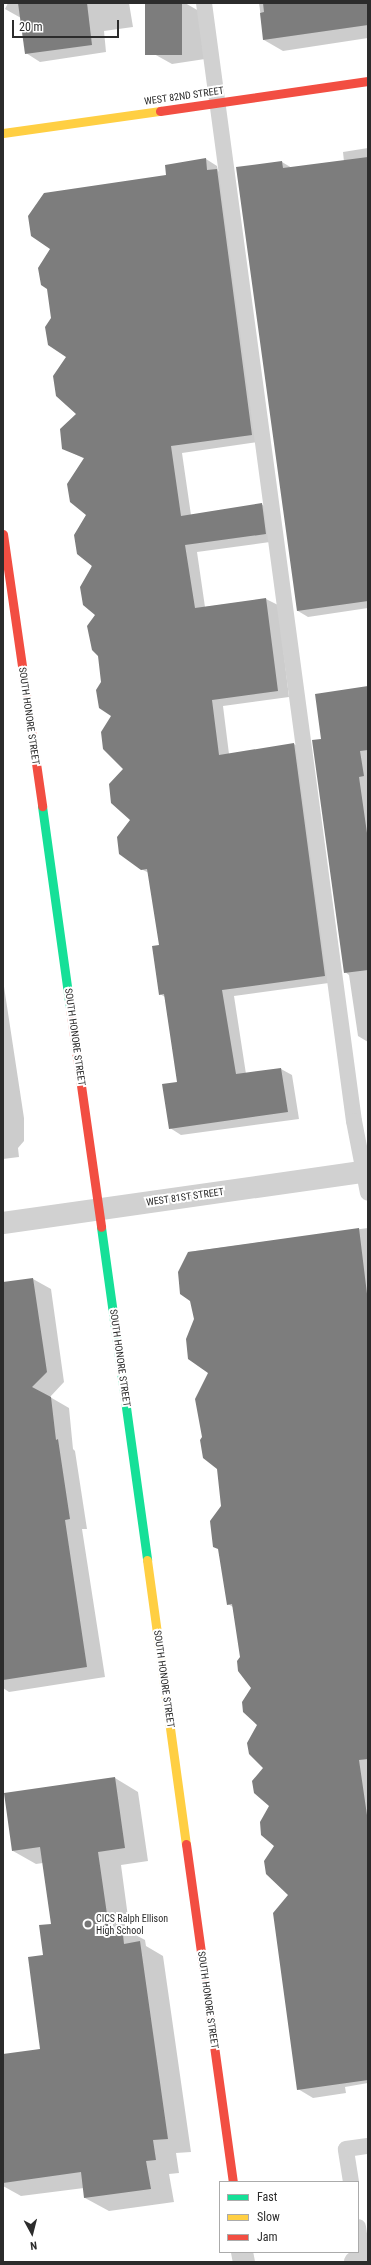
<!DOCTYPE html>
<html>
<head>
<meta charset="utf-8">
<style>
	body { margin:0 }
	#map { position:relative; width:371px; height:2265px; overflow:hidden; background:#fff; font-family:"Roboto Condensed",sans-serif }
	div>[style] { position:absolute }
	.shadow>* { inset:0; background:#0003 }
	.building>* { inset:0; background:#7d7d7d; transform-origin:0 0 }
	.lane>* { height:16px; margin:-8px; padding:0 8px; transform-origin:8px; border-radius:8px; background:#d1d1d1 }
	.street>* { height:22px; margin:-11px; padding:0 11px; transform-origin:11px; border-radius:11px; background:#d1d1d1 }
	.fast>* { height:9px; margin:-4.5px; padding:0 4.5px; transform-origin:4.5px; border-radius:4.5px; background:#16e098 }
	.slow>* { height:9px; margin:-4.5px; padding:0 4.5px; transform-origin:4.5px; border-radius:4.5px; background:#ffcf43 }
	.jam>* { height:9px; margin:-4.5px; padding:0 4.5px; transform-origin:4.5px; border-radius:4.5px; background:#f24e42 }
	.dots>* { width:11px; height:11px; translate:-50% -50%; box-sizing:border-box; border:2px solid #fff; border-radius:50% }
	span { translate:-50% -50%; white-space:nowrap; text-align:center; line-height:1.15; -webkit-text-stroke:4px #fff; paint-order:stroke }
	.street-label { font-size:10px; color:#2c2c2c }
	.poi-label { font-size:10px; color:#2c2c2c }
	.left { translate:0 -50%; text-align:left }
	.frame { position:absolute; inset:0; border:4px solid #2c2c2c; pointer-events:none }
	.legend { position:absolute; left:219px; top:2181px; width:140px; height:72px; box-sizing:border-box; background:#fff; border:1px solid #ababab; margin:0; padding:5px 7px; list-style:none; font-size:12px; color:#2c2c2c }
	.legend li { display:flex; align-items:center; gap:8px; height:20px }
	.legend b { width:20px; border:1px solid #ababab }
	.north { position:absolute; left:12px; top:2213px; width:40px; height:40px; -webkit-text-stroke:3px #fff; paint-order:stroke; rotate:173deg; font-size:11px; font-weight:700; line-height:16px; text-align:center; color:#2c2c2c }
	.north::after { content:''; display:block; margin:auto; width:14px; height:18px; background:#2c2c2c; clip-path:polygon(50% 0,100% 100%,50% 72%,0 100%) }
	.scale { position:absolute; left:12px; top:20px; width:107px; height:18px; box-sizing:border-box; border:2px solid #2c2c2c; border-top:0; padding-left:5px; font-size:12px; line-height:14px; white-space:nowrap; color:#2c2c2c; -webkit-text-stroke:3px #fff; paint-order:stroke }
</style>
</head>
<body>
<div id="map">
	<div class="shadow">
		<i style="clip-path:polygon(8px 3px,129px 3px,133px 27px,104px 31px,106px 52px,40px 62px,26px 53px,21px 18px,5px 9px)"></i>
		<i style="clip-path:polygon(165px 3px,185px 3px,199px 11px,205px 59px,172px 64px,154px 54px)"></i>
		<i style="clip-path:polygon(259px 3px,368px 3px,368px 38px,283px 51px,264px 40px)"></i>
		<i style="clip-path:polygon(368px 148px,368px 608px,308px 617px,298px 611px,282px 162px,292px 168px,344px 162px,343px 152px)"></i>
		<i style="clip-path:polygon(206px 159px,217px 166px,218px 171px,228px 177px,264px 441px,182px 453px,191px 515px,261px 504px,273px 511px,277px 541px,197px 552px,205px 607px,266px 599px,278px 605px,289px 697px,223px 706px,229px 754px,294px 744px,305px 751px,336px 982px,234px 996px,246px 1074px,281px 1069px,292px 1075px,299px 1119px,181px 1135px,170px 1128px,178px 1083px,165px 997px,160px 994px,160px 946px,149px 873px,141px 869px,131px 819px,124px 769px,113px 716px,102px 683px,87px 515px,85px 459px,63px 448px,78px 414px,67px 356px,167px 176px)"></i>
		<i style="clip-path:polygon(368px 687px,368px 1042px,358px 1036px,349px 975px,345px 972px,322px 740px)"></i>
		<i style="clip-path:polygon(3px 980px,24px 1118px,24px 1141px,18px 1148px,19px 1157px,3px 1159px)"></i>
		<i style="clip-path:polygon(368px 1228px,368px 2083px,345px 2087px,346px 2093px,313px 2098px,298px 2089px,290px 1895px,276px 1846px,252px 1688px,241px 1657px,233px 1607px,228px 1604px,222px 1507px,218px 1468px,203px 1437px,209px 1372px,195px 1319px,188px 1252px)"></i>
		<i style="clip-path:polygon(33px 1279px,51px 1289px,64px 1382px,50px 1397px,69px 1408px,73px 1449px,75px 1451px,87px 1529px,82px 1529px,105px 1677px,9px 1692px,3px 1688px,3px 1283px)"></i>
		<i style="clip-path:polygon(115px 1778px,138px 1792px,148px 1861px,121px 1865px,130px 1932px,145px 1940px,146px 1946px,163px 1956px,191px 2152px,176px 2153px,179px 2173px,169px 2174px,174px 2202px,109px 2211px,85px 2198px,84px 2188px,21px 2196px,3px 2186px,3px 2055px,42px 2050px,44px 1956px,52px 1925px,43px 1863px,36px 1864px,13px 1851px)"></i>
	</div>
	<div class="building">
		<i style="clip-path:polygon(18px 3px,87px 3px,92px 45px,25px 54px)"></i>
		<i style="left:145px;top:3px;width:37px;height:52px"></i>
		<i style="clip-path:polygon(263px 3px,368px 3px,368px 25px,263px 40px,260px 13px,264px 12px)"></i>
		<i style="clip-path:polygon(368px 157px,368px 601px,297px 611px,236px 167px,282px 161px,283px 168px)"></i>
		<i style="clip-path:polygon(206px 158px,207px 170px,217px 169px,252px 435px,171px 446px,181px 516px,262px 503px,266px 534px,185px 545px,195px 608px,266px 598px,278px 691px,212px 700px,219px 755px,294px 743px,325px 976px,222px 990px,236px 1074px,281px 1068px,288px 1112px,169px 1129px,162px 1084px,177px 1082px,164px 994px,159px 995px,152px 946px,159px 945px,147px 869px,141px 870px,119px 854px,117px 837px,130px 820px,111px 803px,109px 784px,123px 769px,103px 749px,101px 732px,111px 716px,99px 708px,96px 690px,101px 682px,98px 656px,92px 650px,87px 626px,95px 615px,83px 605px,80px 587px,92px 566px,77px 554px,74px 535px,86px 515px,70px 502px,67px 484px,84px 458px,62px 449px,60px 429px,76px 414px,56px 396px,53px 376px,66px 357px,48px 345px,45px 327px,51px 318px,47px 289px,41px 285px,38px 268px,50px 249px,31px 236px,28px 216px,44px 193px,166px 175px,165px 165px)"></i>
		<i style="clip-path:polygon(368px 686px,368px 750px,360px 751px,364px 776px,359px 777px,368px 840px,368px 970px,344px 973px,312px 740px,321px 739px,315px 694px)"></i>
		<i style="clip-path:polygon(359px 1228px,368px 1302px,368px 1759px,359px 1760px,368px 1822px,368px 2080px,297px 2090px,273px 1913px,288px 1895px,266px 1874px,264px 1861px,274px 1846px,261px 1835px,260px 1822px,269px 1806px,254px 1793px,252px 1781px,263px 1768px,249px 1754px,247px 1743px,257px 1725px,243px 1712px,242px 1702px,251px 1688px,238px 1671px,237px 1661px,240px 1657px,232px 1604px,227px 1605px,218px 1549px,213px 1547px,210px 1521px,221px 1506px,217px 1469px,203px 1458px,200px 1440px,202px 1437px,195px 1399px,208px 1373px,188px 1359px,186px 1339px,194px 1319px,190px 1301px,180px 1294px,178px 1272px,188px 1252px)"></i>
		<i style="clip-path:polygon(33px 1278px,47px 1372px,32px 1387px,51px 1397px,56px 1440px,58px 1439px,70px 1519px,65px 1520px,87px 1667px,3px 1680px,3px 1282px)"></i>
		<i style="clip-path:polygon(115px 1777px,125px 1848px,98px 1852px,109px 1928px,122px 1926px,124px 1944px,140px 1941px,168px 2139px,153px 2140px,156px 2160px,146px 2161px,151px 2189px,84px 2198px,81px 2172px,3px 2183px,3px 2054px,40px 2049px,28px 1957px,43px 1955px,39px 1925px,51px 1924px,40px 1847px,12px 1851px,4px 1793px)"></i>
	</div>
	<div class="lane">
		<i style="left:204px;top:3px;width:1128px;rotate:82.36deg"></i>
		<i style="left:354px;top:1121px;width:73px;rotate:79deg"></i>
		<i style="left:351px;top:2182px;width:33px;rotate:-99deg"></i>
		<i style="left:346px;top:2149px;width:22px;rotate:-8deg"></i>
		<i style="left:358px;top:2227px;width:34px;rotate:82deg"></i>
	</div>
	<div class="street">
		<i style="left:3px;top:1223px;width:369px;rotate:-8.1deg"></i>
		<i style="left:242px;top:2252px;width:10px;rotate:79deg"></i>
		<i style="left:355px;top:2262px;width:13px;rotate:-9deg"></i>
	</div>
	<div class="fast">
		<i style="left:42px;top:806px;width:204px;rotate:82.1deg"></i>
		<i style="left:101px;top:1227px;width:336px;rotate:82.1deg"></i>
	</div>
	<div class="slow">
		<i style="left:3px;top:133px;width:159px;rotate:-8deg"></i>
		<i style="left:147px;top:1560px;width:287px;rotate:82.2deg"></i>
	</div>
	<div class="jam">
		<i style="left:160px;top:111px;width:210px;rotate:-8.2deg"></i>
		<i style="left:3px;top:534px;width:275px;rotate:81.8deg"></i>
		<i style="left:70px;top:1008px;width:221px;rotate:81.9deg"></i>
		<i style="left:186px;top:1844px;width:341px;rotate:82.1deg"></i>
	</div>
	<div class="dots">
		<i style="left:88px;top:1924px;background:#767676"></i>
	</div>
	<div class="street-label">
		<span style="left:184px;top:96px;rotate:-8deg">WEST 82ND STREET</span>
		<span style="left:29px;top:716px;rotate:82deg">SOUTH HONORE STREET</span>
		<span style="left:75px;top:1037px;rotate:82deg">SOUTH HONORE STREET</span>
		<span style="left:185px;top:1197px;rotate:-8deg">WEST 81ST STREET</span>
		<span style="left:120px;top:1358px;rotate:82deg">SOUTH HONORE STREET</span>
		<span style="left:164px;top:1679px;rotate:82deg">SOUTH HONORE STREET</span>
		<span style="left:208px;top:2000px;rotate:82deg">SOUTH HONORE STREET</span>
	</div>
	<div class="poi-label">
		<span class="left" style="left:96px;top:1924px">CICS Ralph Ellison<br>High School</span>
	</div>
	<div class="frame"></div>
	<ul class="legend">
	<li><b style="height:5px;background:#16e098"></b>Fast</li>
	<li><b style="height:5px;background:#ffcf43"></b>Slow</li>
	<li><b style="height:5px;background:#f24e42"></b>Jam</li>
	</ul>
	<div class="north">N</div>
	<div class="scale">20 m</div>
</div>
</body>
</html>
